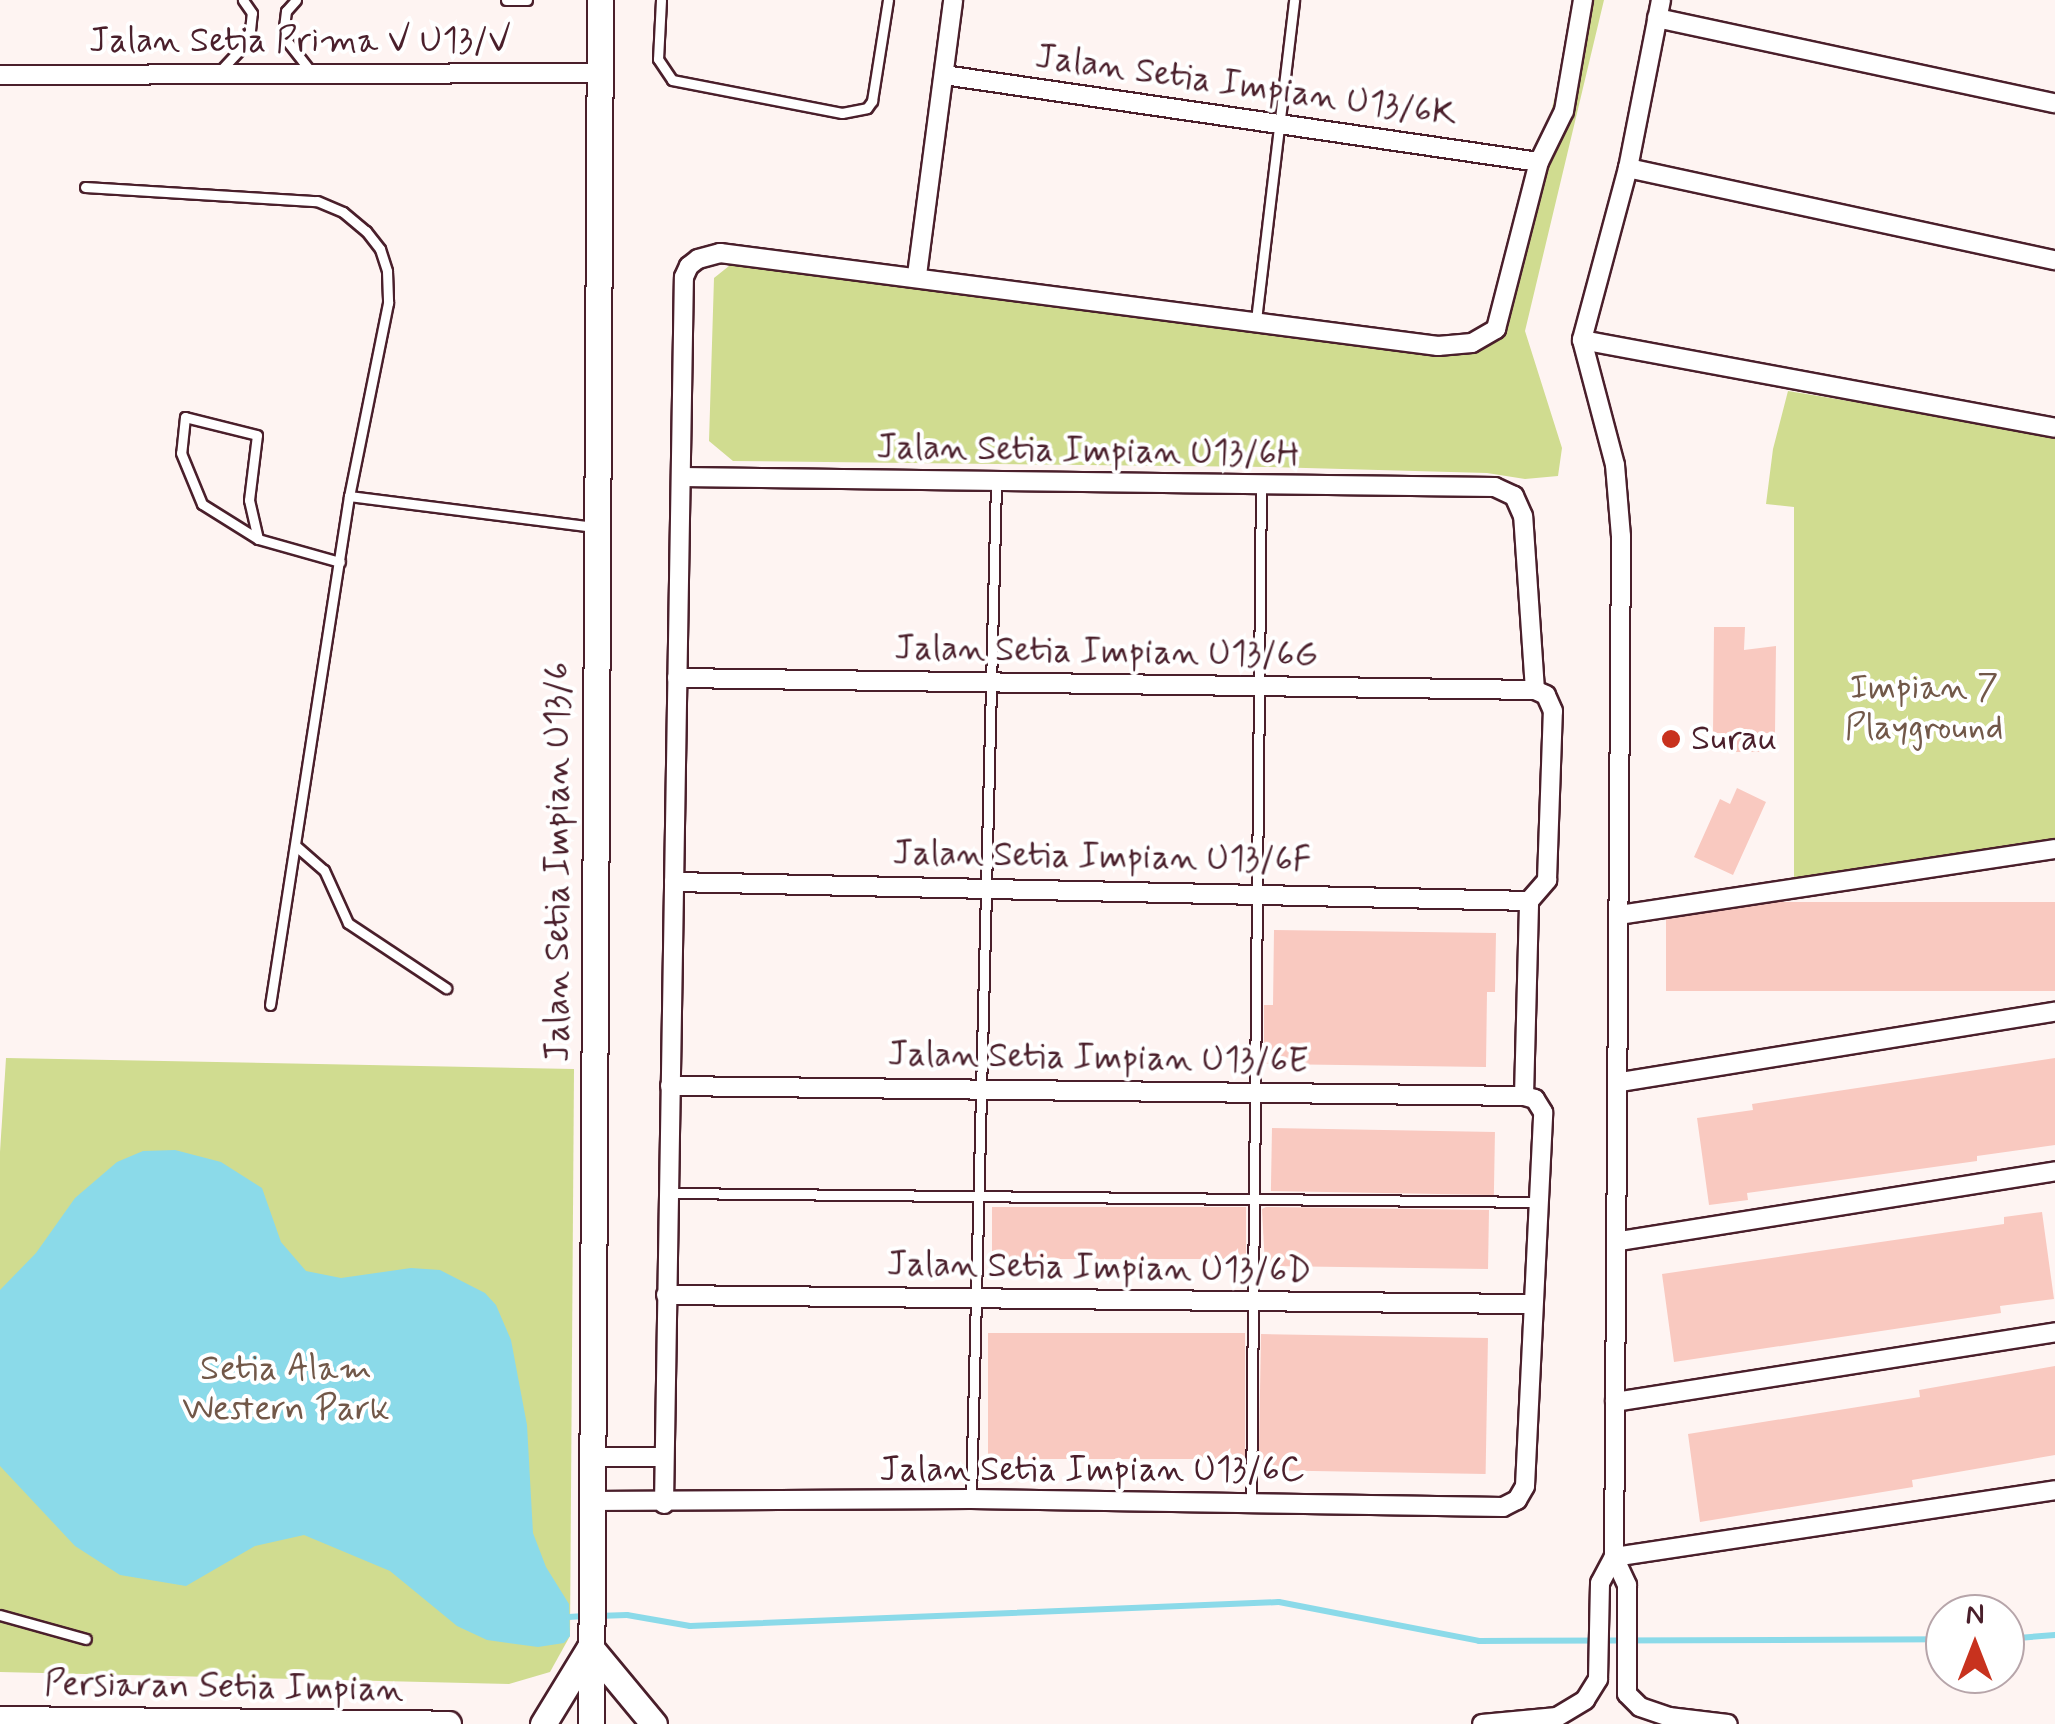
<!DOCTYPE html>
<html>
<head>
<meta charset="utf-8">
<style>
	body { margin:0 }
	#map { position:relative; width:2055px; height:1724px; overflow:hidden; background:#fef4f2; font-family:Mynerve,sans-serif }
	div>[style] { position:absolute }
	.green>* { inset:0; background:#d0dc90 }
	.water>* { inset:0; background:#8bdae9 }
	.stream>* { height:6px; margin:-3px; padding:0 3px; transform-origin:3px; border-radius:3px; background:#8bdae9 }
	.building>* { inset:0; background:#f9c9c0; transform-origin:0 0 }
	.roads { filter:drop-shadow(2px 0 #4a1f2b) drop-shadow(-2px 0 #4a1f2b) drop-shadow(0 2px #4a1f2b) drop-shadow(0 -2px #4a1f2b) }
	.lane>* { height:9px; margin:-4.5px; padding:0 4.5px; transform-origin:4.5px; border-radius:4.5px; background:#fff }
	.street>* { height:18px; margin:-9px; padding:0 9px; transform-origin:9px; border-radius:9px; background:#fff }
	.secondary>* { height:25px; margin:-12.5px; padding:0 12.5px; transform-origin:12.5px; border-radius:12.5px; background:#fff }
	.dots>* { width:28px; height:28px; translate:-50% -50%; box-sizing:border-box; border:5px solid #fff; border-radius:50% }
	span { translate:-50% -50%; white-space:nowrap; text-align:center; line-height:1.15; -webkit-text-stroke:8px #fff; paint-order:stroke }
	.street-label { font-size:35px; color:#4a1f2b }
	.park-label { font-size:35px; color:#725849 }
	.poi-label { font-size:35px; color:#4a1f2b }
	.left { translate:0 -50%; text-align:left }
	.north { position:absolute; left:1925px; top:1594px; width:100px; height:100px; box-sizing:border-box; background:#fff; border:2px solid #b7a5aa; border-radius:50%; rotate:0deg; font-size:28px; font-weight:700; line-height:40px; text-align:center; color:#4a1f2b }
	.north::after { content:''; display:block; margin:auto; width:35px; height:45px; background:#c8321e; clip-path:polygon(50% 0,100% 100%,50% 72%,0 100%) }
</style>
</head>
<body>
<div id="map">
	<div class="green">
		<i style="clip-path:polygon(1579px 0,1604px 0,1525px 331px,1562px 448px,1558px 476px,1525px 479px,1487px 473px,1270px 467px,733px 461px,709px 441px,714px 278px,734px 262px,1443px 356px,1483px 336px,1547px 128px)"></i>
		<i style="clip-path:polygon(1788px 391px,2055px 435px,2055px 839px,1794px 878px,1794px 507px,1766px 504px,1773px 449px)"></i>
		<i style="clip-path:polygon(6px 1058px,574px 1069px,570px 1636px,550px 1672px,509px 1684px,0 1672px,0 1152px)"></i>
	</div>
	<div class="water">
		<i style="clip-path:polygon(175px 1150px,221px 1162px,262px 1188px,281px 1242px,306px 1271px,341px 1278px,411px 1268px,440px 1270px,485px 1293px,496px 1305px,511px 1340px,527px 1425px,533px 1533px,546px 1567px,569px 1604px,570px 1636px,564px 1643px,538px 1647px,487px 1640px,457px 1626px,390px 1571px,304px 1535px,255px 1546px,186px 1586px,120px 1575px,75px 1546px,0 1466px,0 1290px,36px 1253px,75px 1198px,117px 1162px,143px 1151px)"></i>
	</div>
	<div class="stream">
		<i style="left:597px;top:1616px;width:30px;rotate:-2deg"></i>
		<i style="left:627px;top:1615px;width:64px;rotate:9.9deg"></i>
		<i style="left:690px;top:1626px;width:589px;rotate:-2.33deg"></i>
		<i style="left:1279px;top:1602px;width:204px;rotate:11deg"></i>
		<i style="left:1479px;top:1641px;width:466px;rotate:-0.2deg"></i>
		<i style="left:569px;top:1617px;width:15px;rotate:-4deg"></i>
		<i style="left:2005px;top:1639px;width:50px;rotate:-4.6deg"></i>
	</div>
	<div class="building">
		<i style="clip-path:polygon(1714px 627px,1745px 627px,1744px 650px,1776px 646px,1775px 733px,1764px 733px,1764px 752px,1725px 752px,1725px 733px,1713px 733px)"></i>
		<i style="clip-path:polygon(1737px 788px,1766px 802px,1733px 875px,1694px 857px,1720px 799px,1730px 804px)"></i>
		<i style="left:2055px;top:902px;width:89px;height:389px;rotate:90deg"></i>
		<i style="clip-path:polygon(1274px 930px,1496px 933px,1495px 992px,1487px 992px,1486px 1067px,1264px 1064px,1264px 1005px,1273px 1005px)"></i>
		<i style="clip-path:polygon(2055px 1058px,2055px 1145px,1977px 1156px,1977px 1161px,1747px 1193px,1748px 1200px,1709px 1205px,1697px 1118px,1753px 1110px,1752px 1104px)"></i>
		<i style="left:1272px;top:1128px;width:223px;height:63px;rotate:1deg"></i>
		<i style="left:992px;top:1207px;width:254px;height:52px"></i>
		<i style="clip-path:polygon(1266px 1207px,1489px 1210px,1488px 1269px,1265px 1266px,1262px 1209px)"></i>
		<i style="clip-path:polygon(2042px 1212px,2054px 1299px,2000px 1306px,2001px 1313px,1674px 1362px,1662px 1274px,2004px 1224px,2004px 1217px)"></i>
		<i style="left:988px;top:1333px;width:257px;height:126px"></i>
		<i style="left:1261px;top:1334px;width:227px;height:136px;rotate:1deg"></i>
		<i style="clip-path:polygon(2055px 1366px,2055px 1455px,1912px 1480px,1913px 1487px,1700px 1522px,1688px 1434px,1920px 1397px,1919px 1390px)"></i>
	</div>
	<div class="roads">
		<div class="lane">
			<i style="left:296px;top:0;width:15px;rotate:132deg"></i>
			<i style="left:286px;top:11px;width:25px;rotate:97deg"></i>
			<i style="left:283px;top:36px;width:47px;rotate:51.9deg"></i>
			<i style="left:506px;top:0;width:21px"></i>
			<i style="left:661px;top:0;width:59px;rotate:92.9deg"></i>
			<i style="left:658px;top:59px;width:25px;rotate:56deg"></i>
			<i style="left:672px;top:80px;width:173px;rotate:11deg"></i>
			<i style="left:842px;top:113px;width:25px;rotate:-11deg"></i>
			<i style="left:867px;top:108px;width:9px;rotate:-54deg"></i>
			<i style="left:872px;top:101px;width:102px;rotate:-81deg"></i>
			<i style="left:219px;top:72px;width:44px;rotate:-46.8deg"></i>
			<i style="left:249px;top:40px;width:27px;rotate:-84deg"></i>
			<i style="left:252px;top:13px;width:16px;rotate:-125deg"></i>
			<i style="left:85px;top:187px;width:232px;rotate:3.5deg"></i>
			<i style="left:317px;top:201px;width:28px;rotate:23deg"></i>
			<i style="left:343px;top:212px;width:30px;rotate:40deg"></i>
			<i style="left:366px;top:231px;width:23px;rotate:52deg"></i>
			<i style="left:380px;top:249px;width:23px;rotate:72deg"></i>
			<i style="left:387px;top:271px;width:32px;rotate:88deg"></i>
			<i style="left:388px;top:303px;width:197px;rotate:101.4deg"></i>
			<i style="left:349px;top:496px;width:515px;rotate:98.82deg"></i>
			<i style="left:1256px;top:320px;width:322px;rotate:-83.2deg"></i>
			<i style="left:349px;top:496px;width:247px;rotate:7.2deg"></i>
			<i style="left:258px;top:539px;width:40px;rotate:-103deg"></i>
			<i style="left:249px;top:500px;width:65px;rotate:-83deg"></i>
			<i style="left:257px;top:435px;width:74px;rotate:-166deg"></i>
			<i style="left:185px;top:417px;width:36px;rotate:96deg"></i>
			<i style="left:181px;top:453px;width:55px;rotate:67.6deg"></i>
			<i style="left:202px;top:504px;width:66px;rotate:32deg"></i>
			<i style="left:258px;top:539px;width:85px;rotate:15.7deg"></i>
			<i style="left:296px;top:846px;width:37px;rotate:41deg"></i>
			<i style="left:324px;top:870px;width:58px;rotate:65.6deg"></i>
			<i style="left:348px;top:923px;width:118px;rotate:33.6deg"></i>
			<i style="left:670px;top:1193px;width:867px;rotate:0.59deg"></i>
			<i style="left:971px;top:1499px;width:1016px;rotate:-88.59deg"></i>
			<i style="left:1251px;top:1503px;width:1016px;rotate:-89.44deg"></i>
			<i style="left:0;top:1615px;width:89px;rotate:15.6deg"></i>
		</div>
		<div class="street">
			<i style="left:1661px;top:0;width:171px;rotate:101.1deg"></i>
			<i style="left:1628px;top:168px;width:178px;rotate:105deg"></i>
			<i style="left:1582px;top:340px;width:129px;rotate:75.2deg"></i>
			<i style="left:1615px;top:465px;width:71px;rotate:85.2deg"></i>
			<i style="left:1621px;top:536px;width:1021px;rotate:90.39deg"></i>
			<i style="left:1614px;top:1557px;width:31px;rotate:65deg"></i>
			<i style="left:1627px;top:1585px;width:109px;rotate:90deg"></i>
			<i style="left:1627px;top:1694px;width:18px;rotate:45deg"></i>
			<i style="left:1640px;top:1707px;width:31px;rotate:19deg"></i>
			<i style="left:1669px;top:1717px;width:59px;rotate:6.8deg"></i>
			<i style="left:1657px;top:18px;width:407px;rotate:12.1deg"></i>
			<i style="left:0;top:75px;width:599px;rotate:-0.19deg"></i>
			<i style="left:944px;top:75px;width:601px;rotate:8.32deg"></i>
			<i style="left:1628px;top:168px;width:437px;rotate:12.2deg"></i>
			<i style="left:917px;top:275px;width:277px;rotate:-82.5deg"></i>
			<i style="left:1582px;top:340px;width:481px;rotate:10.5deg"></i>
			<i style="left:677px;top:678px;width:858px;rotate:0.8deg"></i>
			<i style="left:674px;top:882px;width:855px;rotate:1.27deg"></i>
			<i style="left:1619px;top:915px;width:441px;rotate:-8.6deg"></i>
			<i style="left:1621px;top:1082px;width:440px;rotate:-9.2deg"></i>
			<i style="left:670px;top:1086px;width:854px;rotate:0.67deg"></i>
			<i style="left:1620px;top:1241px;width:441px;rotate:-9.1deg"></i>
			<i style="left:666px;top:1295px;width:865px;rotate:0.6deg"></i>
			<i style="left:1615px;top:1402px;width:446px;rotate:-9deg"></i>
			<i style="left:589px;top:1457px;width:75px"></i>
			<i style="left:589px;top:1501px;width:382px;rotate:-0.3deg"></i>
			<i style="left:971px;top:1499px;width:532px;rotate:0.86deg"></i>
			<i style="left:1503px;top:1507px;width:16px;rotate:-27deg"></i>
			<i style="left:1517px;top:1500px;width:16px;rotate:-60deg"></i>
			<i style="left:1525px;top:1486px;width:374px;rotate:-87.2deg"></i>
			<i style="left:1543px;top:1112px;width:15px;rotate:-122deg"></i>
			<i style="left:1535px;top:1099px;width:11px;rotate:-165deg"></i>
			<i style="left:1524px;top:1096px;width:195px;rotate:-88.5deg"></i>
			<i style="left:1529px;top:901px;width:28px;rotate:-49deg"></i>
			<i style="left:1547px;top:880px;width:169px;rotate:-88deg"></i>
			<i style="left:1553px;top:711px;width:17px;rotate:-114deg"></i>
			<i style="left:1546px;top:695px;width:12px;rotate:-156deg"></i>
			<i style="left:1535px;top:690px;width:174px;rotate:-93.9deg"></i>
			<i style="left:1523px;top:516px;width:22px;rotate:-114deg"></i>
			<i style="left:1514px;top:496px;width:21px;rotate:-155deg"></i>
			<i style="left:1495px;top:487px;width:814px;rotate:-179.3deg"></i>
			<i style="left:664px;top:1504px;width:1227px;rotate:-89.07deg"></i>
			<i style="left:684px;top:277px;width:12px;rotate:-66deg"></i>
			<i style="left:689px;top:266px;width:11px;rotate:-38deg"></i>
			<i style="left:698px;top:259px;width:23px;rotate:-15deg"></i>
			<i style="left:720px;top:253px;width:724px;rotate:7.38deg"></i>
			<i style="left:1438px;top:346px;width:34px;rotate:-5deg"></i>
			<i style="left:1472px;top:343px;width:28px;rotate:-30deg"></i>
			<i style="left:1496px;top:329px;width:172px;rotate:-75.6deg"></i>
			<i style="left:1539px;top:162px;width:57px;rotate:-63.9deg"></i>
			<i style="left:1564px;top:111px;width:113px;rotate:-80.3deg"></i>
			<i style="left:1614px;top:1557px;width:446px;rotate:-8.6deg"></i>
			<i style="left:1482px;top:1724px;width:75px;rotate:-5.3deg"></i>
			<i style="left:1557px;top:1717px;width:33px;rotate:-31deg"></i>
			<i style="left:1585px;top:1700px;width:25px;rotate:-58deg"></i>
			<i style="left:1598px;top:1679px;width:96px;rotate:-88.8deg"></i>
			<i style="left:1600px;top:1583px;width:30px;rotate:-62deg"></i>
		</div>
		<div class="secondary">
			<i style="left:590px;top:1647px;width:100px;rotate:50.3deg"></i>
			<i style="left:0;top:1719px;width:448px;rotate:0.6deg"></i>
			<i style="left:543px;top:1724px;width:90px;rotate:-58.6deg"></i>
			<i style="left:591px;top:1724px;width:1724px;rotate:-89.7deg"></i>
		</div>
	</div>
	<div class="dots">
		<i style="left:1671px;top:739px;background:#c8321e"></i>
	</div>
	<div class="street-label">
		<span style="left:300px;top:41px">Jalan Setia Prima V U13/V</span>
		<span style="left:1246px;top:86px;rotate:8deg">Jalan Setia Impian U13/6K</span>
		<span style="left:1088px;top:451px;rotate:1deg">Jalan Setia Impian U13/6H</span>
		<span style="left:1106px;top:652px;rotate:1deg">Jalan Setia Impian U13/6G</span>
		<span style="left:1102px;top:857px;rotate:1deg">Jalan Setia Impian U13/6F</span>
		<span style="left:558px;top:862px;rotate:-90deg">Jalan Setia Impian U13/6</span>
		<span style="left:1098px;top:1058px;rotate:1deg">Jalan Setia Impian U13/6E</span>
		<span style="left:1099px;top:1268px;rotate:1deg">Jalan Setia Impian U13/6D</span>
		<span style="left:1092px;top:1470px">Jalan Setia Impian U13/6C</span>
		<span style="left:224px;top:1687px;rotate:1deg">Persiaran Setia Impian</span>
	</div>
	<div class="park-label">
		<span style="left:1924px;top:708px">Impian 7<br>Playground</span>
		<span style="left:286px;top:1389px">Setia Alam<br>Western Park</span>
	</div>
	<div class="poi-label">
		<span class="left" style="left:1691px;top:739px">Surau</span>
	</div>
	<div class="north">N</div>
</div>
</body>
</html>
